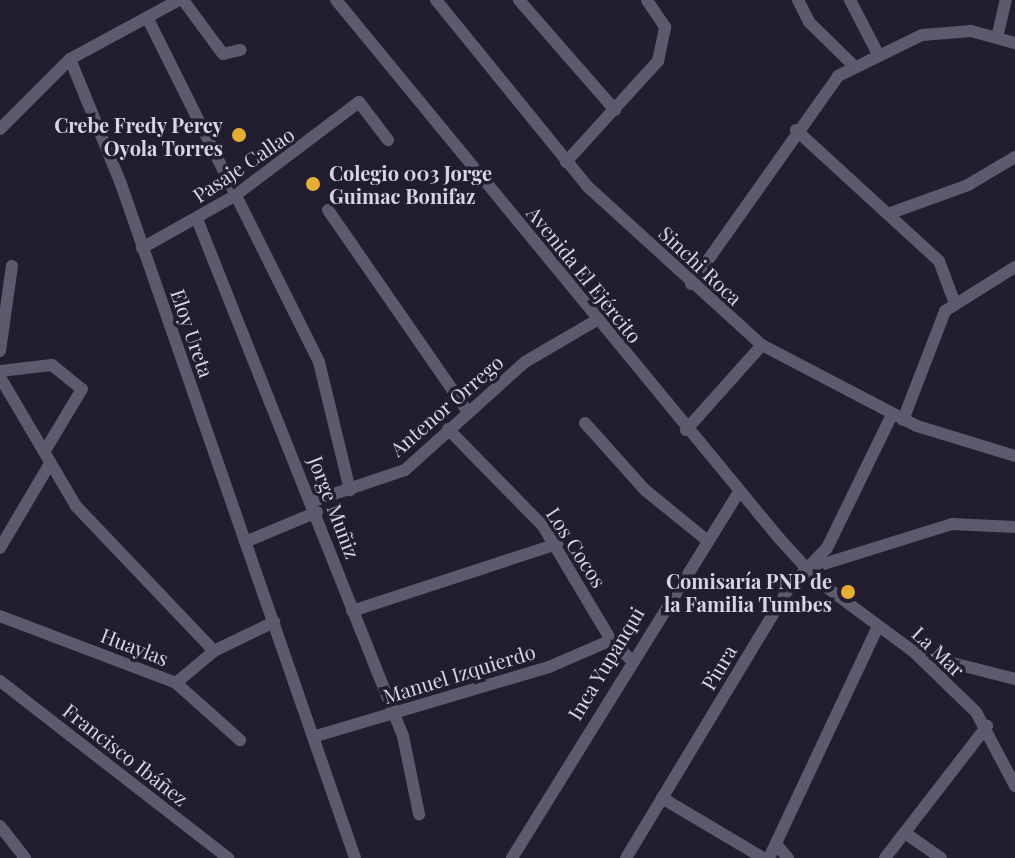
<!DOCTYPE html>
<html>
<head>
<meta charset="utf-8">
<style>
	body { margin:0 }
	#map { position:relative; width:1015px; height:858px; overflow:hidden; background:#221e2f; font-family:"Playfair Display",serif }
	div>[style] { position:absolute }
	.street>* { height:12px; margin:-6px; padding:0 6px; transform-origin:6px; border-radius:6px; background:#5d5a6e }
	.dots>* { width:22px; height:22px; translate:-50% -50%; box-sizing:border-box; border:4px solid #221e2f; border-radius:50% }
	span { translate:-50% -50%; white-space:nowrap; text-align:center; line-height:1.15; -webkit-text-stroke:7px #221e2f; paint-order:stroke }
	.poi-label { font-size:20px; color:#d6d5e0; font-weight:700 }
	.right { translate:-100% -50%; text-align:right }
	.left { translate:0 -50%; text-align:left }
	.street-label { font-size:20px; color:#d6d5e0 }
</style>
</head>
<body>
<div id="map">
	<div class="street">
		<i style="left:183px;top:0;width:67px;rotate:53.5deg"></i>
		<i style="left:223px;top:54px;width:18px;rotate:-13deg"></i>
		<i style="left:336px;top:0;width:696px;rotate:50.54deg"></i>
		<i style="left:778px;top:537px;width:59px;rotate:47.7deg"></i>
		<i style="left:818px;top:581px;width:119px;rotate:36.5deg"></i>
		<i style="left:914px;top:652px;width:86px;rotate:44.1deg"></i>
		<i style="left:976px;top:712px;width:84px;rotate:62.2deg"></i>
		<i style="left:436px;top:0;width:240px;rotate:50.9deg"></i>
		<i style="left:587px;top:186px;width:236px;rotate:42.3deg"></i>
		<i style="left:762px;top:345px;width:175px;rotate:27.6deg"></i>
		<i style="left:917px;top:426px;width:102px;rotate:17deg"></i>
		<i style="left:519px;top:0;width:146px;rotate:48.9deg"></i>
		<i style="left:798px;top:0;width:25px;rotate:63deg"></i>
		<i style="left:809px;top:22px;width:63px;rotate:44.4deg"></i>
		<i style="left:850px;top:0;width:59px;rotate:62.6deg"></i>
		<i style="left:147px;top:17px;width:385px;rotate:63.5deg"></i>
		<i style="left:319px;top:362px;width:132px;rotate:76.4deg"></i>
		<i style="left:997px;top:38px;width:39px;rotate:-77deg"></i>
		<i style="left:70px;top:59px;width:135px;rotate:67.8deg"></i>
		<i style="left:121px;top:184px;width:713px;rotate:70.85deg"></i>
		<i style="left:0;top:129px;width:99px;rotate:-45deg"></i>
		<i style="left:70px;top:59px;width:124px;rotate:-28.4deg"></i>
		<i style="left:796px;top:130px;width:194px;rotate:42.5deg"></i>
		<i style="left:939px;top:261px;width:43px;rotate:69.4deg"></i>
		<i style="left:566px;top:162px;width:137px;rotate:-47.7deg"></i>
		<i style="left:658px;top:61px;width:35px;rotate:-78deg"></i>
		<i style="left:665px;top:27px;width:32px;rotate:-124deg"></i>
		<i style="left:328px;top:210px;width:244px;rotate:55.3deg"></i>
		<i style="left:888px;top:214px;width:85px;rotate:-19.9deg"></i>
		<i style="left:968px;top:185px;width:55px;rotate:-30.8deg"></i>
		<i style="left:197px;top:219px;width:557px;rotate:68.28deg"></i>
		<i style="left:403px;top:736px;width:80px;rotate:78.4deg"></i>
		<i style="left:142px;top:248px;width:104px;rotate:-29.3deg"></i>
		<i style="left:233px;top:197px;width:158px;rotate:-37deg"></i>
		<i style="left:359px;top:102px;width:48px;rotate:52.7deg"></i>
		<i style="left:691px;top:284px;width:255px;rotate:-54.7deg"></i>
		<i style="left:838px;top:76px;width:93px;rotate:-26deg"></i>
		<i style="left:922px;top:35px;width:49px;rotate:-4.7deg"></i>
		<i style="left:971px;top:31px;width:46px;rotate:15.3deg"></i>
		<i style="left:0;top:351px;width:86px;rotate:-82deg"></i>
		<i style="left:0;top:371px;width:52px;rotate:-6.6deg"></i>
		<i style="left:52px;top:365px;width:38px;rotate:39deg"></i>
		<i style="left:82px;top:389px;width:70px;rotate:121deg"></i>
		<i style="left:0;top:377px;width:150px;rotate:59.5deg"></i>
		<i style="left:76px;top:506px;width:200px;rotate:46.4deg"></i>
		<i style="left:903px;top:420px;width:117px;rotate:-68.9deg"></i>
		<i style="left:945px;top:311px;width:83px;rotate:-32.2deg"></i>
		<i style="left:585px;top:423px;width:90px;rotate:48.2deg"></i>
		<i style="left:645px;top:490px;width:76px;rotate:39.1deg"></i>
		<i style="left:448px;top:429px;width:136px;rotate:45.6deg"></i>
		<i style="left:543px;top:526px;width:133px;rotate:59.2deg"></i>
		<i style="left:611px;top:640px;width:27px;rotate:45deg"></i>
		<i style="left:686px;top:430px;width:114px;rotate:-48.2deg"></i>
		<i style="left:313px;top:501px;width:97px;rotate:-18.6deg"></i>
		<i style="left:405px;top:470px;width:161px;rotate:-42deg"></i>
		<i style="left:525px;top:362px;width:83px;rotate:-30.3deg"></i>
		<i style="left:245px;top:542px;width:78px;rotate:-22.6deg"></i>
		<i style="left:0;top:548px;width:96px;rotate:-59.4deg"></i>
		<i style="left:814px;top:567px;width:145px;rotate:-17.3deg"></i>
		<i style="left:952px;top:524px;width:63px;rotate:2.7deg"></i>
		<i style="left:352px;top:611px;width:216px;rotate:-18.1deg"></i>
		<i style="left:0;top:616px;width:188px;rotate:20.8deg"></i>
		<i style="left:176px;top:683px;width:86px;rotate:41.7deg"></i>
		<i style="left:917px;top:654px;width:101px;rotate:14.3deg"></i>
		<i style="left:0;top:681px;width:289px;rotate:37.8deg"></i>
		<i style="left:176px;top:683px;width:50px;rotate:-40.1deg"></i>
		<i style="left:214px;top:651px;width:67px;rotate:-25.8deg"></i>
		<i style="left:316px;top:736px;width:243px;rotate:-16.5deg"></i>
		<i style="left:549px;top:667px;width:68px;rotate:-23.5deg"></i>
		<i style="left:662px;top:798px;width:117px;rotate:30.7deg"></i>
		<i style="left:0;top:826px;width:41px;rotate:52deg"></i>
		<i style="left:908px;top:835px;width:40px;rotate:34.9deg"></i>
		<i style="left:777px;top:845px;width:17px;rotate:50deg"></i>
		<i style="left:512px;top:858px;width:429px;rotate:-58.2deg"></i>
		<i style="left:626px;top:858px;width:318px;rotate:-58.9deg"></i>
		<i style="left:790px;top:586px;width:53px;rotate:-45.8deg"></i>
		<i style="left:827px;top:548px;width:148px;rotate:-64deg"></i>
		<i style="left:769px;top:858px;width:256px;rotate:-64.8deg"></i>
		<i style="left:885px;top:858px;width:167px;rotate:-52.3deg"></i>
	</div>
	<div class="dots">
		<i style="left:239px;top:135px;background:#e4ae35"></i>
		<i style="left:313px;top:184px;background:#e4ae35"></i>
		<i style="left:848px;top:592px;background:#e4ae35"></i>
	</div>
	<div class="poi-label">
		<span class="right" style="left:223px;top:136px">Crebe Fredy Percy<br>Oyola Torres</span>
		<span class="left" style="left:329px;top:184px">Colegio 003 Jorge<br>Guimac Bonifaz</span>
		<span class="right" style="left:832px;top:592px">Comisaría PNP de<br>la Familia Tumbes</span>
	</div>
	<div class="street-label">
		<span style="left:243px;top:164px;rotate:-34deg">Pasaje Callao</span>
		<span style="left:701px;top:265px;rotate:43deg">Sinchi Roca</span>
		<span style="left:585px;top:274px;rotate:51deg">Avenida El Ejército</span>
		<span style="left:193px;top:333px;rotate:71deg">Eloy Ureta</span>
		<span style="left:446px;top:405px;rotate:-41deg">Antenor Orrego</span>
		<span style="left:335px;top:507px;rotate:69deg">Jorge Muñiz</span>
		<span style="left:577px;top:547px;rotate:57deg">Los Cocos</span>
		<span style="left:135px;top:646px;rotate:21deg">Huaylas</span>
		<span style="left:939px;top:651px;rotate:43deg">La Mar</span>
		<span style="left:605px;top:663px;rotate:-59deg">Inca Yupanqui</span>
		<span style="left:718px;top:667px;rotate:-59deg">Piura</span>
		<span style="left:459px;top:673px;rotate:-17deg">Manuel Izquierdo</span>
		<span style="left:126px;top:754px;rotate:38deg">Francisco Ibáñez</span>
	</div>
</div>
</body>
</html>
